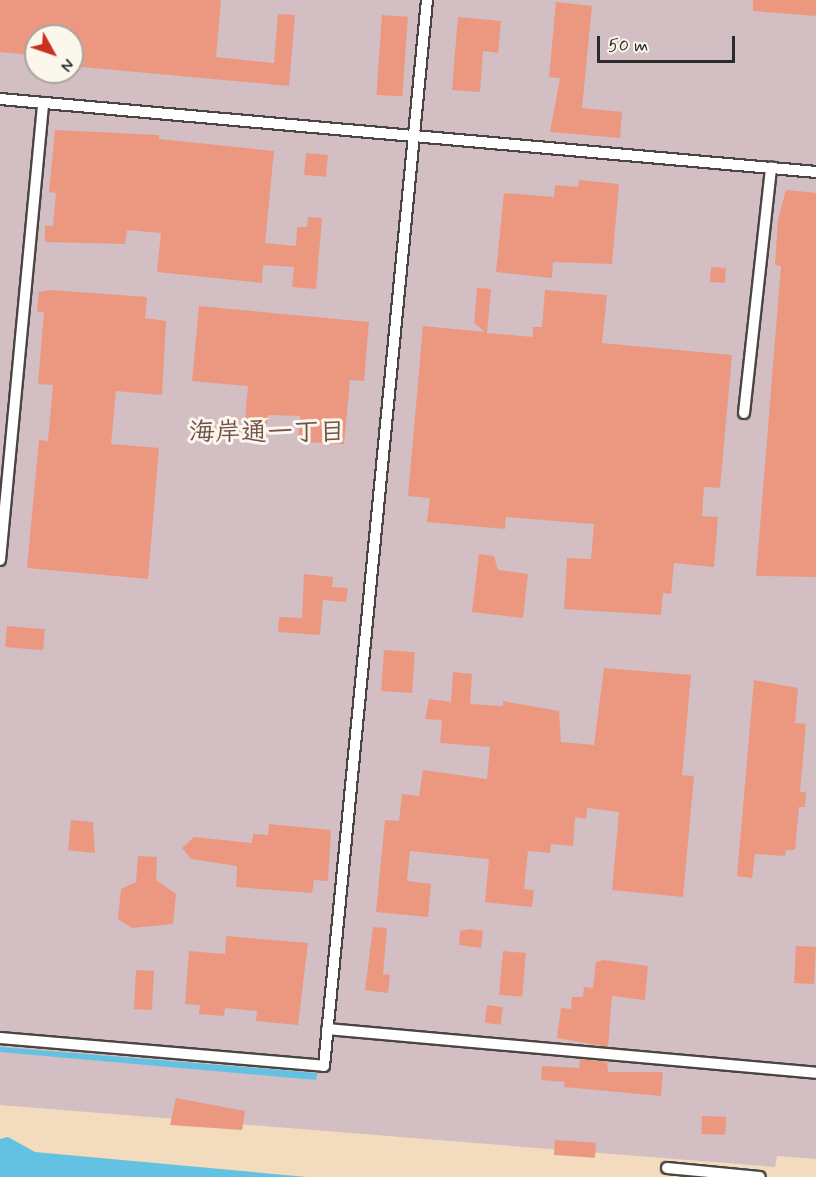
<!DOCTYPE html>
<html>
<head>
<meta charset="utf-8">
<style>
	body { margin:0 }
	#map { position:relative; width:816px; height:1177px; overflow:hidden; background:#f3dcbd; font-family:Mynerve,"Klee One",sans-serif }
	div>[style] { position:absolute }
	.industrial>* { inset:0; background:#d2bec3 }
	.water>* { inset:0; background:#63c2e1 }
	.building>* { inset:0; background:#ec9880; transform-origin:0 0 }
	.roads { filter:drop-shadow(2px 0 #494641) drop-shadow(-2px 0 #494641) drop-shadow(0 2px #494641) drop-shadow(0 -2px #494641) }
	.lane>* { height:10px; margin:-5px; padding:0 5px; transform-origin:5px; border-radius:5px; background:#fff }
	span { translate:-50% -50%; white-space:nowrap; text-align:center; line-height:1.15; -webkit-text-stroke:6px #fbf7ec; paint-order:stroke }
	.neighbourhood-label { font-size:26px; color:#6f5149; font-weight:700 }
	.north { position:absolute; left:24px; top:24px; width:60px; height:60px; box-sizing:border-box; background:#fbf7ec; border:2px solid #a8a59f; border-radius:50%; rotate:130deg; font-size:16px; font-weight:700; line-height:24px; text-align:center; color:#2b2b2b }
	.north::after { content:''; display:block; margin:auto; width:21px; height:27px; background:#c8321e; clip-path:polygon(50% 0,100% 100%,50% 72%,0 100%) }
	.scale { position:absolute; left:597px; top:36px; width:138px; height:27px; box-sizing:border-box; border:3px solid #2b2b2b; border-top:0; padding-left:8px; font-size:18px; line-height:21px; white-space:nowrap; color:#2b2b2b; -webkit-text-stroke:4px #fbf7ec; paint-order:stroke }
</style>
</head>
<body>
<div id="map">
	<div class="industrial">
		<i style="clip-path:polygon(evenodd,0 0,816px 0,816px 1159px,777px 1156px,775px 1167px,0 1105px,0 0,36px 36px,72px 36px,72px 72px,36px 72px,36px 36px)"></i>
	</div>
	<div class="water">
		<i style="clip-path:polygon(0 1047px,317px 1073px,316px 1080px,0 1052px)"></i>
		<i style="clip-path:polygon(8px 1137px,35px 1152px,307px 1177px,0 1177px,0 1139px)"></i>
	</div>
	<div class="building">
		<i style="clip-path:polygon(0 0,221px 0,216px 57px,274px 63px,278px 14px,295px 15px,289px 86px,72px 66px,72px 36px,32px 36px,31px 55px,0 52px)"></i>
		<i style="clip-path:polygon(753px 0,816px 0,816px 16px,753px 11px)"></i>
		<i style="clip-path:polygon(556px 2px,592px 6px,582px 108px,622px 112px,620px 138px,550px 132px,560px 78px,549px 77px)"></i>
		<i style="left:382px;top:15px;width:26px;height:80px;rotate:4deg"></i>
		<i style="clip-path:polygon(458px 17px,501px 21px,498px 53px,483px 51px,480px 92px,452px 90px)"></i>
		<i style="clip-path:polygon(55px 130px,159px 135px,159px 139px,274px 151px,265px 243px,296px 246px,297px 227px,307px 227px,308px 217px,322px 218px,316px 289px,292px 287px,294px 267px,263px 265px,262px 283px,157px 272px,161px 233px,127px 230px,125px 244px,45px 242px,45px 226px,53px 226px,56px 193px,49px 192px)"></i>
		<i style="left:306px;top:153px;width:22px;height:22px;rotate:5deg"></i>
		<i style="clip-path:polygon(579px 180px,619px 184px,612px 264px,553px 262px,552px 278px,496px 272px,504px 193px,554px 197px,555px 185px,578px 187px)"></i>
		<i style="clip-path:polygon(786px 190px,816px 193px,816px 577px,756px 576px,781px 266px,775px 265px,778px 219px)"></i>
		<i style="left:711px;top:267px;width:15px;height:15px;rotate:4deg"></i>
		<i style="clip-path:polygon(477px 288px,491px 289px,487px 333px,533px 337px,533px 327px,542px 327px,545px 290px,583px 293px,607px 295px,602px 343px,732px 355px,720px 488px,704px 487px,702px 516px,718px 517px,714px 567px,674px 563px,671px 594px,663px 593px,661px 615px,564px 609px,567px 558px,591px 559px,594px 524px,506px 517px,505px 529px,427px 522px,430px 498px,408px 496px,423px 326px,485px 332px,474px 323px)"></i>
		<i style="clip-path:polygon(51px 290px,147px 297px,145px 318px,166px 321px,162px 395px,116px 391px,111px 444px,159px 448px,148px 579px,27px 568px,39px 440px,48px 441px,53px 385px,38px 384px,44px 312px,37px 312px,39px 292px)"></i>
		<i style="clip-path:polygon(199px 306px,369px 322px,364px 381px,350px 380px,344px 444px,298px 442px,300px 416px,268px 415px,267px 424px,245px 421px,248px 386px,192px 381px)"></i>
		<i style="clip-path:polygon(479px 554px,494px 556px,498px 570px,528px 574px,523px 618px,472px 612px)"></i>
		<i style="clip-path:polygon(304px 574px,333px 577px,332px 587px,348px 588px,346px 602px,323px 600px,320px 635px,278px 632px,279px 617px,302px 618px)"></i>
		<i style="left:7px;top:626px;width:38px;height:21px;rotate:5deg"></i>
		<i style="left:384px;top:650px;width:31px;height:41px;rotate:4deg"></i>
		<i style="clip-path:polygon(604px 668px,691px 675px,682px 775px,694px 776px,683px 897px,612px 890px,619px 812px,587px 808px,586px 819px,575px 817px,573px 846px,551px 844px,550px 853px,528px 851px,524px 889px,534px 890px,532px 907px,485px 902px,489px 859px,410px 851px,407px 881px,431px 884px,428px 917px,376px 912px,385px 820px,399px 821px,402px 794px,419px 796px,423px 770px,487px 779px,490px 747px,440px 743px,442px 720px,425px 719px,429px 699px,451px 702px,453px 672px,472px 674px,470px 704px,503px 706px,503px 701px,559px 711px,561px 742px,594px 745px)"></i>
		<i style="clip-path:polygon(754px 680px,798px 688px,795px 723px,806px 724px,800px 792px,806px 792px,805px 807px,799px 807px,795px 850px,786px 850px,785px 856px,755px 854px,752px 878px,737px 876px)"></i>
		<i style="clip-path:polygon(71px 820px,93px 822px,95px 853px,68px 850px)"></i>
		<i style="clip-path:polygon(269px 824px,331px 830px,328px 881px,314px 880px,312px 893px,236px 887px,237px 866px,191px 859px,182px 848px,194px 837px,252px 843px,253px 834px,268px 835px)"></i>
		<i style="clip-path:polygon(138px 856px,157px 857px,156px 880px,176px 894px,173px 924px,132px 928px,118px 919px,121px 889px,136px 882px)"></i>
		<i style="clip-path:polygon(373px 927px,387px 928px,383px 974px,390px 975px,388px 993px,365px 990px)"></i>
		<i style="clip-path:polygon(469px 929px,483px 931px,481px 948px,459px 945px,460px 931px)"></i>
		<i style="clip-path:polygon(226px 936px,308px 943px,298px 1025px,256px 1021px,257px 1011px,225px 1008px,224px 1016px,199px 1014px,200px 1005px,185px 1004px,189px 951px,225px 954px)"></i>
		<i style="left:796px;top:946px;width:20px;height:37px;rotate:3deg"></i>
		<i style="left:503px;top:951px;width:23px;height:44px;rotate:5deg"></i>
		<i style="clip-path:polygon(604px 960px,648px 966px,645px 1000px,612px 996px,608px 1047px,557px 1038px,561px 1008px,571px 1009px,572px 997px,583px 997px,584px 987px,593px 988px,596px 962px)"></i>
		<i style="left:136px;top:970px;width:18px;height:39px;rotate:3deg"></i>
		<i style="left:487px;top:1005px;width:16px;height:18px;rotate:7deg"></i>
		<i style="clip-path:polygon(580px 1059px,607px 1062px,608px 1072px,663px 1072px,661px 1096px,564px 1087px,565px 1082px,541px 1080px,542px 1066px,579px 1068px)"></i>
		<i style="clip-path:polygon(176px 1098px,245px 1111px,242px 1130px,170px 1125px)"></i>
		<i style="left:702px;top:1116px;width:24px;height:18px;rotate:2deg"></i>
		<i style="left:555px;top:1140px;width:41px;height:15px;rotate:4deg"></i>
	</div>
	<div class="roads">
		<div class="lane">
			<i style="left:0;top:99px;width:819px;rotate:5.11deg"></i>
			<i style="left:744px;top:413px;width:247px;rotate:-83.7deg"></i>
			<i style="left:0;top:560px;width:459px;rotate:-84.6deg"></i>
			<i style="left:327px;top:1029px;width:491px;rotate:5.1deg"></i>
			<i style="left:0;top:1038px;width:325px;rotate:4.9deg"></i>
			<i style="left:324px;top:1066px;width:1071px;rotate:-84.48deg"></i>
			<i style="left:667px;top:1168px;width:93px;rotate:5.5deg"></i>
		</div>
	</div>
	<div class="neighbourhood-label">
		<span style="left:267px;top:434px">海岸通一丁目</span>
	</div>
	<div class="north">N</div>
	<div class="scale">50 m</div>
</div>
</body>
</html>
